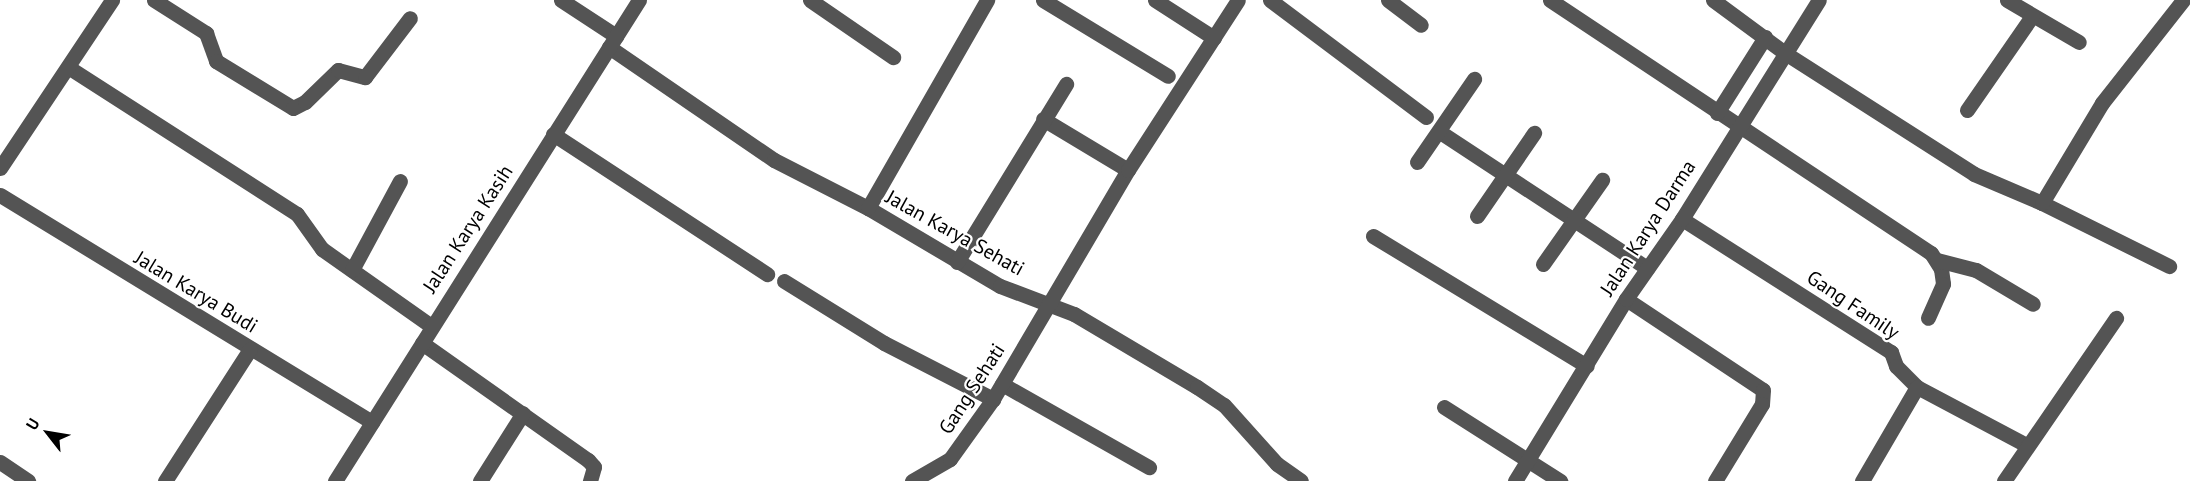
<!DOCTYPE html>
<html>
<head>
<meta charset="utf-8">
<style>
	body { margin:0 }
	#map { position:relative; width:2190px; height:481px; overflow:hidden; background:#fff; font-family:"PT Sans",sans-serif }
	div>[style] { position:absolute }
	.minor>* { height:15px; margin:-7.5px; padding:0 7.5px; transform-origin:7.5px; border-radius:7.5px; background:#545454 }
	span { translate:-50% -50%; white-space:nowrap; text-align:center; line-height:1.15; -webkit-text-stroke:4.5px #fff; paint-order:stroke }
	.street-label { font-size:20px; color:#000 }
	.north { position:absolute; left:18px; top:403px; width:60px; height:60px; -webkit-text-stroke:4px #fff; paint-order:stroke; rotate:301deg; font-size:16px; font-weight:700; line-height:24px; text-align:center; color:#000 }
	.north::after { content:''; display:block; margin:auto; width:21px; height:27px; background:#000; clip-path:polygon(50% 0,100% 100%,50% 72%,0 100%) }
</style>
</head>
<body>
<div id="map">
	<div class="minor">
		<i style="left:154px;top:0;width:62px;rotate:32.4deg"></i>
		<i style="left:206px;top:33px;width:30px;rotate:70deg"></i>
		<i style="left:216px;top:61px;width:90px;rotate:31.4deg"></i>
		<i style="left:293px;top:108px;width:13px;rotate:-27deg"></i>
		<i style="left:305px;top:102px;width:46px;rotate:-44.1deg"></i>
		<i style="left:338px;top:70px;width:28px;rotate:15deg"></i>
		<i style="left:365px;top:77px;width:74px;rotate:-52.7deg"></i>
		<i style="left:561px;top:0;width:66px;rotate:33.2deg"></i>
		<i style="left:810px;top:0;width:101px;rotate:34.5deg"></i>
		<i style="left:1043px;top:0;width:146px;rotate:31.3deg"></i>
		<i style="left:1155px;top:0;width:70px;rotate:32.8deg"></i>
		<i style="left:1270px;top:0;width:195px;rotate:36.9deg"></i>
		<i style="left:1388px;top:0;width:41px;rotate:37.1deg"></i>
		<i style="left:1550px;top:0;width:457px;rotate:33.6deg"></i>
		<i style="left:1931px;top:253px;width:19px;rotate:58deg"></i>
		<i style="left:1941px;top:269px;width:15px;rotate:82deg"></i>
		<i style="left:1943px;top:284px;width:37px;rotate:114deg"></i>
		<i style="left:1713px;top:0;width:89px;rotate:36.4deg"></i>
		<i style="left:1785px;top:53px;width:224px;rotate:32.6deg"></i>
		<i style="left:1974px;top:174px;width:74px;rotate:23.1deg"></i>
		<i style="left:2042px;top:203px;width:142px;rotate:26.4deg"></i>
		<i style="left:2007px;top:0;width:83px;rotate:30.3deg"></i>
		<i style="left:609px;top:47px;width:200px;rotate:34.4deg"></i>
		<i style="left:774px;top:160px;width:106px;rotate:27.1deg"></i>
		<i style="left:868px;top:208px;width:153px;rotate:30.6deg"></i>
		<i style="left:1000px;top:286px;width:79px;rotate:20.7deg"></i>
		<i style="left:1074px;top:314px;width:143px;rotate:30.7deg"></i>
		<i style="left:1197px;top:387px;width:32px;rotate:34deg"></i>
		<i style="left:1224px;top:405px;width:79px;rotate:48.1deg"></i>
		<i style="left:1277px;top:464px;width:29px;rotate:35deg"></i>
		<i style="left:68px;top:67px;width:272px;rotate:32.7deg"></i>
		<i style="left:297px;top:214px;width:43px;rotate:54.5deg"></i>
		<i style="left:322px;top:249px;width:133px;rotate:35.2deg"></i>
		<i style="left:1967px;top:110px;width:114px;rotate:-55.3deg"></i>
		<i style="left:1717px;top:113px;width:90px;rotate:-57.7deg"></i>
		<i style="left:1043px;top:119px;width:99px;rotate:31deg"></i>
		<i style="left:1440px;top:132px;width:248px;rotate:33.3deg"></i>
		<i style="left:553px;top:134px;width:256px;rotate:33.2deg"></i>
		<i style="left:1417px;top:162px;width:101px;rotate:-55.5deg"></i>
		<i style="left:0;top:168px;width:202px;rotate:-56.3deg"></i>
		<i style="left:0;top:195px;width:436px;rotate:31.4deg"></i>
		<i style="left:2042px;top:203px;width:117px;rotate:-59deg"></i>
		<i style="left:2102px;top:103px;width:131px;rotate:-51.8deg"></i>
		<i style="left:868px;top:208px;width:240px;rotate:-60.2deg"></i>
		<i style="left:1477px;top:216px;width:101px;rotate:-55.5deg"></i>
		<i style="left:1682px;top:219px;width:248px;rotate:32.5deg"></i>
		<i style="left:1891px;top:352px;width:15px;rotate:70deg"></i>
		<i style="left:1896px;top:366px;width:30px;rotate:45deg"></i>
		<i style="left:1917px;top:387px;width:123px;rotate:28deg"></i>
		<i style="left:1373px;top:236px;width:250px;rotate:31.3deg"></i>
		<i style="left:1937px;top:260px;width:40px;rotate:14.4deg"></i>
		<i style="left:1976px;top:270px;width:66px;rotate:30.8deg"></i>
		<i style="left:957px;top:262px;width:209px;rotate:-58.5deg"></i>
		<i style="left:1543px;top:264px;width:103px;rotate:-54.9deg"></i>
		<i style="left:352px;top:270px;width:101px;rotate:-61.7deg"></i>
		<i style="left:784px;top:281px;width:118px;rotate:31.8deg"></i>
		<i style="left:884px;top:343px;width:123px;rotate:27.2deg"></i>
		<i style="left:1626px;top:299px;width:164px;rotate:33.6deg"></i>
		<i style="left:1763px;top:390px;width:14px;rotate:94deg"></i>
		<i style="left:1762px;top:404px;width:90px;rotate:121.4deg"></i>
		<i style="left:422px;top:343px;width:203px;rotate:35.2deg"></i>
		<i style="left:588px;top:460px;width:9px;rotate:49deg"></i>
		<i style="left:594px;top:467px;width:15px;rotate:106deg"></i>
		<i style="left:1002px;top:384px;width:169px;rotate:29.5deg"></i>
		<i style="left:1444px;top:407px;width:138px;rotate:32.5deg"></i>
		<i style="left:0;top:462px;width:34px;rotate:34deg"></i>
		<i style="left:165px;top:481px;width:157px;rotate:-57.2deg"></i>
		<i style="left:335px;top:481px;width:569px;rotate:-57.71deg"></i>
		<i style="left:480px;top:481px;width:80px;rotate:-57.7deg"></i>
		<i style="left:912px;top:481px;width:44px;rotate:-30.1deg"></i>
		<i style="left:950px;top:459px;width:74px;rotate:-54.4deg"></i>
		<i style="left:993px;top:399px;width:266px;rotate:-59.5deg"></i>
		<i style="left:1128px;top:170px;width:202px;rotate:-57.1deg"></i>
		<i style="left:1515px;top:481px;width:213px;rotate:-58.6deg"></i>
		<i style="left:1626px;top:299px;width:98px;rotate:-55deg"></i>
		<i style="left:1682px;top:219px;width:258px;rotate:-58deg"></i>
		<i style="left:1862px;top:481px;width:109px;rotate:-59.7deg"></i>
		<i style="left:2004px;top:481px;width:198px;rotate:-55.5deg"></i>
	</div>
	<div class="street-label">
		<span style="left:1648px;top:228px;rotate:-57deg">Jalan Karya Darma</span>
		<span style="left:468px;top:229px;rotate:-57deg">Jalan Karya Kasih</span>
		<span style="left:955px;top:233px;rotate:29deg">Jalan Karya Sehati</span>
		<span style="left:196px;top:292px;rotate:31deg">Jalan Karya Budi</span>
		<span style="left:1853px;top:305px;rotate:34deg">Gang Family</span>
		<span style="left:972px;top:389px;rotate:-57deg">Gang Sehati</span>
	</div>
	<div class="north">U</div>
</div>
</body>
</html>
